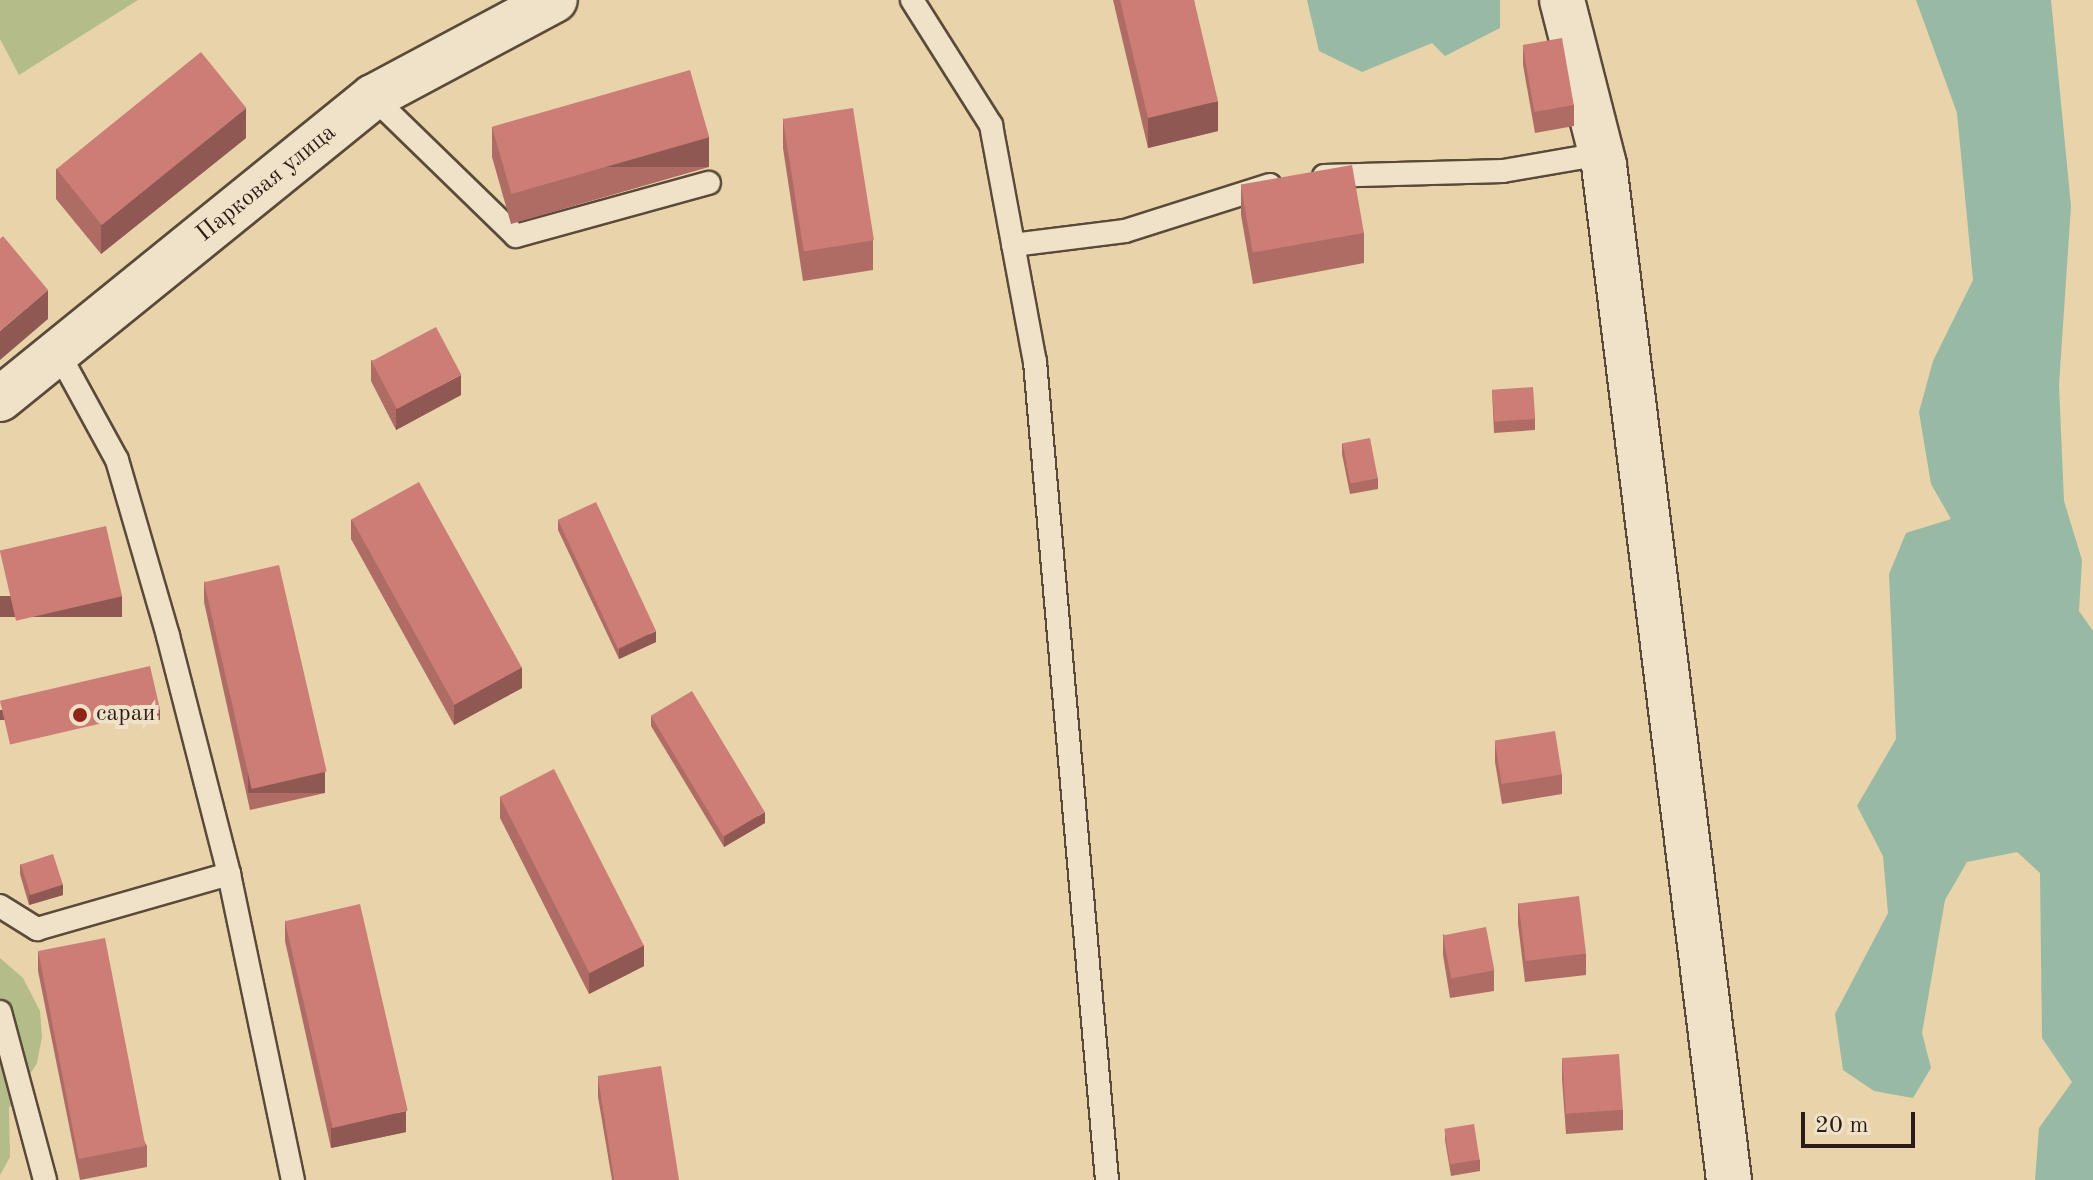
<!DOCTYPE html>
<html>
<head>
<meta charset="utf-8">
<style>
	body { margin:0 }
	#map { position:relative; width:2093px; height:1180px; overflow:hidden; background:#e8d3ab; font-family:"Old Standard TT",serif }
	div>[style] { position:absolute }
	.green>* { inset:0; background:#b4bc8a }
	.water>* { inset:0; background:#98b9a4 }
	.roads { filter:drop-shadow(2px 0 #5b4a3a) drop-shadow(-2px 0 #5b4a3a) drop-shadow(0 2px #5b4a3a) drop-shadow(0 -2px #5b4a3a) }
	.lane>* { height:22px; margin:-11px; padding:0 11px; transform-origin:11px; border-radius:11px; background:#f0e2c8 }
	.street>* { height:44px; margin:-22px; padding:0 22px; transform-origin:22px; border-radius:22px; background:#f0e2c8 }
	.wall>* { inset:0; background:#af6c65 }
	.shaded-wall>* { inset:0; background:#8f5853; transform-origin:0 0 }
	.building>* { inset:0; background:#cc7d76; transform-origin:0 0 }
	.dots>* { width:22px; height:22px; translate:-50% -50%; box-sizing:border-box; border:4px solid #f0e2c8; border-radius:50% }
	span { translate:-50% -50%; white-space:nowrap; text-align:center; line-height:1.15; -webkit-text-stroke:8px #f0e2c8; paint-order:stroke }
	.street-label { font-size:24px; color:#2c1c15 }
	.poi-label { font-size:24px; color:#2c1c15 }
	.left { translate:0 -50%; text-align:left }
	.scale { position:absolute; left:1801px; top:1112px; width:114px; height:36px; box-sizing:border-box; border:4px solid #2c1c15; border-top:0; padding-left:10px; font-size:24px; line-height:28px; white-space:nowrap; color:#2c1c15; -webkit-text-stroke:6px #f0e2c8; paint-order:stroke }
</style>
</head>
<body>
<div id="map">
	<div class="green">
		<i style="clip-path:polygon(0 0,138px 0,19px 75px,0 39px)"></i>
		<i style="clip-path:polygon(0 958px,23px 978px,40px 1011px,42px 1037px,37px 1063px,9px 1108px,10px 1157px,0 1175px)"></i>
	</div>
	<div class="water">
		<i style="clip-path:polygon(1307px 0,1500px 0,1500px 28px,1445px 56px,1432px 43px,1362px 72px,1319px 51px)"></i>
		<i style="clip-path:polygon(1916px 0,2051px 0,2071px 206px,2059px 385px,2064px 501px,2082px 560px,2079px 611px,2093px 631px,2093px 1180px,2035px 1180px,2039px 1128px,2072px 1082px,2042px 1038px,2040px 873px,2017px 852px,1967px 862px,1945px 900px,1922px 1033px,1931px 1068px,1913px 1098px,1874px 1091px,1843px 1070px,1835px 1014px,1888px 913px,1883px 856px,1857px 806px,1896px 739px,1889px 574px,1906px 533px,1951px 519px,1931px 484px,1919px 412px,1933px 361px,1973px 280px,1957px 113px)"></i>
	</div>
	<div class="roads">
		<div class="lane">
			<i style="left:912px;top:0;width:148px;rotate:57.7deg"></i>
			<i style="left:991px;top:125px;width:241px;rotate:79.5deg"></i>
			<i style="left:1035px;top:362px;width:821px;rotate:84.97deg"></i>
			<i style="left:373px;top:97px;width:199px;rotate:44.2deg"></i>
			<i style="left:516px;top:236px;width:200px;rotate:-15.4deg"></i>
			<i style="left:1324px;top:176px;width:179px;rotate:-1.6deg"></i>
			<i style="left:1503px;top:171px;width:99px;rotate:-9.8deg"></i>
			<i style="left:1013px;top:245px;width:113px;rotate:-7.1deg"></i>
			<i style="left:1125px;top:231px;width:152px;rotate:-17.6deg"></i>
			<i style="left:59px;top:354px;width:121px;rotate:61.3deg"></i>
			<i style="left:117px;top:460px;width:183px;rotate:73.8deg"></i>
			<i style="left:168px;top:636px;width:246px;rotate:75.6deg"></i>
			<i style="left:229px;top:874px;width:313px;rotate:78.2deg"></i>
			<i style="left:0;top:906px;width:44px;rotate:31.9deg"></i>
			<i style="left:37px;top:929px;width:200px;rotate:-16deg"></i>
			<i style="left:0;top:1012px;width:174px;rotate:75deg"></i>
		</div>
		<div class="street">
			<i style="left:1562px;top:0;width:170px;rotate:75.7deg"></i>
			<i style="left:1604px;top:165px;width:1023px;rotate:82.98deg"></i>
			<i style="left:0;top:399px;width:480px;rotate:-39deg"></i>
			<i style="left:373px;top:97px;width:206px;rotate:-28.1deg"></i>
		</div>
	</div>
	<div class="wall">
		<i style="clip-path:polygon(1113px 0,1194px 0,1218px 131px,1148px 148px)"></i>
		<i style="clip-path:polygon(1523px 45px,1574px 105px,1574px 126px,1535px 133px,1523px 65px)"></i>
		<i style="clip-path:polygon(783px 118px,873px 240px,873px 270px,803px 281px,783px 148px)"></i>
		<i style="clip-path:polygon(492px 127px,709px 167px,511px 224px,492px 157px)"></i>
		<i style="clip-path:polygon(246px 138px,101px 254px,56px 199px,56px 169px)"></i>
		<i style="clip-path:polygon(1241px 185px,1364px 233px,1364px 263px,1253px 284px,1241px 215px)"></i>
		<i style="clip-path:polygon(371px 360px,461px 395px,396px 430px,371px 381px)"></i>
		<i style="clip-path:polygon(1492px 390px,1535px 419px,1535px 430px,1494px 433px)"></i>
		<i style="clip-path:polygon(1342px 443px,1378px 478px,1378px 489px,1350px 494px,1342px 454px)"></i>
		<i style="clip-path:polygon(351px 519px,522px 688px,454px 725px,351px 539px)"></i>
		<i style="clip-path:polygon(558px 520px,656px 642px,619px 659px,558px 530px)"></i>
		<i style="clip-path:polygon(204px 581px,325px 793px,250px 810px,204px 602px)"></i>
		<i style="clip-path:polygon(651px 716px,765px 823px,724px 847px,651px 726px)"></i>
		<i style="clip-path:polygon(1495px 741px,1562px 774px,1562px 794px,1502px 804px,1495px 762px)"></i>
		<i style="clip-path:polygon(500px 797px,644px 966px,589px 994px,500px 818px)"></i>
		<i style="clip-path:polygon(20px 864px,63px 895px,29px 905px,20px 874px)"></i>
		<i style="clip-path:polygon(1518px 903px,1586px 954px,1586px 975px,1525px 982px,1518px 924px)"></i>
		<i style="clip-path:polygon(285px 920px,406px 1132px,331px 1148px,285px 941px)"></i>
		<i style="clip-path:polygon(1443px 934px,1494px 970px,1494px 991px,1450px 998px,1443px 955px)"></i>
		<i style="clip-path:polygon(38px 951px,147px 1146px,147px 1167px,80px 1180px,38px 971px)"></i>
		<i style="clip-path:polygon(1562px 1058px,1623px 1110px,1623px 1130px,1566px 1134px,1562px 1079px)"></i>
		<i style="clip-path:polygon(598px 1077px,679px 1180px,612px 1180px,598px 1097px)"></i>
		<i style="clip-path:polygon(1445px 1130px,1480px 1160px,1480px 1171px,1451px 1176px,1445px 1140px)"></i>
	</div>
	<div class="shaded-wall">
		<i style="clip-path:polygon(1218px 101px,1218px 131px,1148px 148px,1148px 118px)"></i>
		<i style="clip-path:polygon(246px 108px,246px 138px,101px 254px,101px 225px)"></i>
		<i style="left:709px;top:137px;width:30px;height:206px;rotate:90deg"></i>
		<i style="clip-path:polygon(48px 290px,48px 319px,0 360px,0 331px)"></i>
		<i style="clip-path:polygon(461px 375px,461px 395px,396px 430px,396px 409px)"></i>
		<i style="left:122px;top:596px;width:21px;height:125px;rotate:90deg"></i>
		<i style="clip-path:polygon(656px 631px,656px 642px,619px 659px,619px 649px)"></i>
		<i style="clip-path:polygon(522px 667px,522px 688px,454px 725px,454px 705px)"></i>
		<i style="left:160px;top:710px;width:10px;height:164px;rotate:90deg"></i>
		<i style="left:325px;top:772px;width:21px;height:77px;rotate:90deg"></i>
		<i style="clip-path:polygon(765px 812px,765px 823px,724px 847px,724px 836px)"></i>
		<i style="clip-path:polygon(63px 884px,63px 895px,29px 905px,29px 895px)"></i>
		<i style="clip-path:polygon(644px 945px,644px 966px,589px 994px,589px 973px)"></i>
		<i style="clip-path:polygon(406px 1111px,406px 1132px,331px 1148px,331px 1128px)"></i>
	</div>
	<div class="building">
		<i style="clip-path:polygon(1120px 0,1194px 0,1218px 101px,1148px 118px)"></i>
		<i style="left:1562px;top:38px;width:68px;height:40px;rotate:80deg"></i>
		<i style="left:201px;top:52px;width:72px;height:186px;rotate:51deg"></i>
		<i style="left:690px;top:70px;width:70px;height:206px;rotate:74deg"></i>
		<i style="left:853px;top:108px;width:134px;height:71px;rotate:81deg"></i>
		<i style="left:1352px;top:165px;width:69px;height:113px;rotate:80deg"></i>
		<i style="clip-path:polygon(3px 236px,48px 290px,0 331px,0 239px)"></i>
		<i style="left:436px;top:327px;width:54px;height:73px;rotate:62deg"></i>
		<i style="left:1533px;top:387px;width:32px;height:41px;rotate:86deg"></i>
		<i style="left:1370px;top:438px;width:41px;height:28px;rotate:79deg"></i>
		<i style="left:419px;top:482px;width:212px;height:77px;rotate:61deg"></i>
		<i style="left:596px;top:502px;width:142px;height:42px;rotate:65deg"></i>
		<i style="left:106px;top:526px;width:72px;height:109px;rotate:77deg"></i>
		<i style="left:279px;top:565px;width:212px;height:77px;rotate:77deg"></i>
		<i style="left:150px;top:666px;width:45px;height:154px;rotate:77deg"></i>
		<i style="left:692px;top:691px;width:141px;height:48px;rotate:59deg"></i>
		<i style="left:1555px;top:731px;width:44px;height:61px;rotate:81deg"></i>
		<i style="left:554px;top:769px;width:198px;height:61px;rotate:63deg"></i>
		<i style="left:53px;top:854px;width:32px;height:34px;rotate:72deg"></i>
		<i style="left:1579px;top:896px;width:58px;height:61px;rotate:83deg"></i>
		<i style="left:360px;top:904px;width:212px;height:77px;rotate:77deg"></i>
		<i style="left:1486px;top:927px;width:44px;height:44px;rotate:79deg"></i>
		<i style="left:105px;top:938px;width:212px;height:68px;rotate:79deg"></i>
		<i style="left:1619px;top:1054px;width:56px;height:57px;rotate:86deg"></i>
		<i style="left:661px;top:1066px;width:115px;height:64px;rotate:81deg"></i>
		<i style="left:1474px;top:1124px;width:36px;height:30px;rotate:81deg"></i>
	</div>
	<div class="dots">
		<i style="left:80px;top:715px;background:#8f2418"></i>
	</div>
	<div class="street-label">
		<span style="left:267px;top:184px;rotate:-39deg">Парковая улица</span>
	</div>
	<div class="poi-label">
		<span class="left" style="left:96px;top:715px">сараи</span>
	</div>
	<div class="scale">20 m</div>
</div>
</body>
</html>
